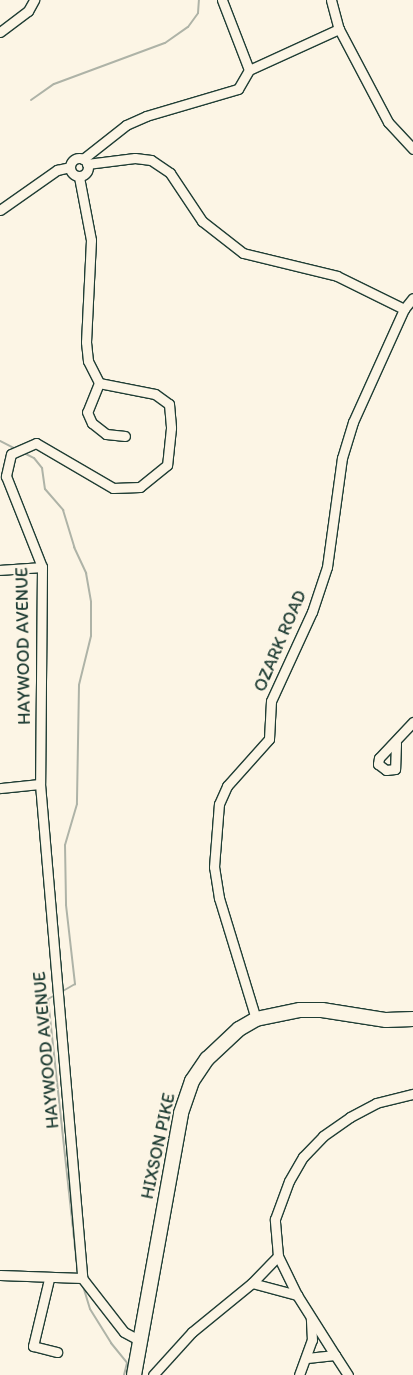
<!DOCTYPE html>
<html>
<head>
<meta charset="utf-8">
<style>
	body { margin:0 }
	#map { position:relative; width:413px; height:1375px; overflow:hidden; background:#fcf5e5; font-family:Itim,sans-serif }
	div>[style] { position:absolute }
	.stream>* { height:2px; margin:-1px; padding:0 1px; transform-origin:1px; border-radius:1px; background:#aeb3a7 }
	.roads { filter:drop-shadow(1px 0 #1f3d34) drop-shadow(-1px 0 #1f3d34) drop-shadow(0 1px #1f3d34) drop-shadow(0 -1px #1f3d34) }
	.minor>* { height:9px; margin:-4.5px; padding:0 4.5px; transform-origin:4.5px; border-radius:4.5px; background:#fcf5e5 }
	.minor>.ring { margin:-4.5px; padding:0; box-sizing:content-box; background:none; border:9px solid #fcf5e5; border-radius:50% }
	.primary>* { height:14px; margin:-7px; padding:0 7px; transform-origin:7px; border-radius:7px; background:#fcf5e5 }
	span { translate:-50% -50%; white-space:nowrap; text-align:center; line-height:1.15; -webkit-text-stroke:4px #fcf5e5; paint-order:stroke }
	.street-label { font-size:18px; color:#1f3d34 }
</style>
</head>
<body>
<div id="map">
	<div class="stream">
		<i style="left:31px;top:100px;width:28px;rotate:-35deg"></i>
		<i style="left:54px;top:84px;width:118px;rotate:-20.3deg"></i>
		<i style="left:165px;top:43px;width:28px;rotate:-35deg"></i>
		<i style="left:188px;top:27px;width:17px;rotate:-54deg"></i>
		<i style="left:198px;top:13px;width:13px;rotate:-86deg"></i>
		<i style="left:0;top:441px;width:18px;rotate:27deg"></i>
		<i style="left:22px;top:452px;width:13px;rotate:27deg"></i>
		<i style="left:34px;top:458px;width:13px;rotate:51deg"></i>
		<i style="left:42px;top:468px;width:21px;rotate:82deg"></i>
		<i style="left:45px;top:489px;width:28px;rotate:49deg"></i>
		<i style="left:63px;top:510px;width:39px;rotate:73deg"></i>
		<i style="left:74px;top:547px;width:29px;rotate:65deg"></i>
		<i style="left:86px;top:573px;width:29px;rotate:80deg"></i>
		<i style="left:91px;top:602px;width:34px;rotate:90deg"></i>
		<i style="left:91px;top:636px;width:50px;rotate:103.8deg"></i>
		<i style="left:79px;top:685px;width:119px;rotate:91deg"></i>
		<i style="left:77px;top:804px;width:43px;rotate:106.3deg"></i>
		<i style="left:65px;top:845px;width:60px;rotate:89deg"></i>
		<i style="left:66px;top:905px;width:80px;rotate:83.5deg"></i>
		<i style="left:75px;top:984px;width:16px;rotate:150deg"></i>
		<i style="left:55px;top:995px;width:8px;rotate:150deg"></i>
		<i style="left:48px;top:999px;width:270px;rotate:83.8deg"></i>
		<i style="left:83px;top:1286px;width:24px;rotate:73deg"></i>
		<i style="left:90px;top:1309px;width:40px;rotate:58deg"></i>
		<i style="left:111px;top:1343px;width:26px;rotate:51deg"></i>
		<i style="left:127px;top:1363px;width:12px;rotate:104deg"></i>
	</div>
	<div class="roads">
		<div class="minor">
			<i style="left:222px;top:0;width:75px;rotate:68.9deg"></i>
			<i style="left:331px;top:0;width:30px;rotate:75deg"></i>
			<i style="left:339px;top:29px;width:105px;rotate:62.2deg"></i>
			<i style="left:388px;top:122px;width:37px;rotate:47deg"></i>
			<i style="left:0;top:32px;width:35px;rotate:-37deg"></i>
			<i style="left:28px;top:11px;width:13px;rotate:-61deg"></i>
			<i style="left:249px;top:70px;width:99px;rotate:-24.5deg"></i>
			<i class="ring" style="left:70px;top:158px;width:9px;height:9px"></i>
			<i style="left:83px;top:159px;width:55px;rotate:-38.3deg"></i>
			<i style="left:126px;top:125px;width:22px;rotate:-24deg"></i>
			<i style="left:146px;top:116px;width:96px;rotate:-16.4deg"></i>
			<i style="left:238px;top:89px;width:22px;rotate:-60deg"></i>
			<i style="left:87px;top:164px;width:48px;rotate:-7.1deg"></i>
			<i style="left:135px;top:158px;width:16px;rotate:7deg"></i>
			<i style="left:151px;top:160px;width:23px;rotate:34deg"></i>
			<i style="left:170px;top:173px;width:58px;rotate:56.3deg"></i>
			<i style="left:202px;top:221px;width:52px;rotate:38deg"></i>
			<i style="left:243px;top:253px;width:97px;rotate:13.7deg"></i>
			<i style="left:337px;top:276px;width:75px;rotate:26.2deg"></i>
			<i style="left:79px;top:177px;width:64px;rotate:79.2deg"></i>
			<i style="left:91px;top:240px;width:102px;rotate:92.8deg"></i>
			<i style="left:86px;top:342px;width:19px;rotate:84deg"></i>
			<i style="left:88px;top:361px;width:25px;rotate:63deg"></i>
			<i style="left:99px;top:383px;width:57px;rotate:11.1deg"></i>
			<i style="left:155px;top:394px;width:17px;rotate:36deg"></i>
			<i style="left:169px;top:404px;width:24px;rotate:85deg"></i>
			<i style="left:171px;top:428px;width:37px;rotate:96deg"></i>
			<i style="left:167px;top:465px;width:35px;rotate:141deg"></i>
			<i style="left:140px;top:487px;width:27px;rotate:178deg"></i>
			<i style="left:113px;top:488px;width:89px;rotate:-149.7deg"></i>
			<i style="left:36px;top:443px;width:27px;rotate:156deg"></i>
			<i style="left:11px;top:454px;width:23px;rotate:103deg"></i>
			<i style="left:6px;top:476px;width:98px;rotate:68.4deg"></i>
			<i style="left:42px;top:567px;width:217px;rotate:90.5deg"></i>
			<i style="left:40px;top:784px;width:496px;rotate:85.1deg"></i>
			<i style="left:82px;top:1278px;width:68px;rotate:52.1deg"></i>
			<i style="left:124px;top:1332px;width:19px;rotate:28deg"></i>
			<i style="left:0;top:210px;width:70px;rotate:-35.1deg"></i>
			<i style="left:57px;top:170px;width:13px;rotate:-13deg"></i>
			<i style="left:99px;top:383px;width:31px;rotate:112deg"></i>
			<i style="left:87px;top:412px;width:12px;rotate:66deg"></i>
			<i style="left:92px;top:423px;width:18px;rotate:38deg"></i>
			<i style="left:106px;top:434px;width:19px;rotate:6deg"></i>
			<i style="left:0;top:570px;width:42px;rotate:-4.1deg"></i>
			<i style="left:396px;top:743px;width:26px;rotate:92deg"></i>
			<i style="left:395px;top:769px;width:9px;rotate:174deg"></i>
			<i style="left:386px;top:770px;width:10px;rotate:-143deg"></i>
			<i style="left:378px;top:764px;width:6px;rotate:-81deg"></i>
			<i style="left:379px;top:758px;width:50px;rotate:-46.6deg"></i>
			<i style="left:0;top:788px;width:40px;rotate:-5.7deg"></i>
			<i style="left:256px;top:1019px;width:127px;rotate:-107deg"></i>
			<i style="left:219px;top:898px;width:31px;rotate:-99deg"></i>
			<i style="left:214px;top:867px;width:63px;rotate:-85.5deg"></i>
			<i style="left:219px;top:804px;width:20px;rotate:-66deg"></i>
			<i style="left:227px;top:786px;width:63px;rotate:-48.2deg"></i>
			<i style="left:269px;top:739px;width:38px;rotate:-87deg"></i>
			<i style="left:271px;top:701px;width:98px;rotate:-65.3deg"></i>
			<i style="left:312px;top:612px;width:47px;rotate:-71.6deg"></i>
			<i style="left:327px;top:567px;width:110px;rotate:-82.2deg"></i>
			<i style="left:342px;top:458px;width:38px;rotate:-73deg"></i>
			<i style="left:353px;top:422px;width:124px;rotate:-65.7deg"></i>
			<i style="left:404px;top:309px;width:14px;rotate:-51deg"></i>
			<i style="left:278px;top:1256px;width:43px;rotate:64deg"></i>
			<i style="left:0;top:1275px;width:82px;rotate:2.1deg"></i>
			<i style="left:49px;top:1279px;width:69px;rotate:103.4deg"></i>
			<i style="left:33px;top:1346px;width:25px;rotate:14deg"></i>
			<i style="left:252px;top:1283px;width:47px;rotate:14.9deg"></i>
			<i style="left:297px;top:1295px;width:71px;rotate:57.7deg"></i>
			<i style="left:307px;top:1358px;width:28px;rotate:-6deg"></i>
			<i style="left:335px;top:1355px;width:24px;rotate:57deg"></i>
			<i style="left:153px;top:1375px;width:58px;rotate:-47.8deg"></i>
			<i style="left:192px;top:1332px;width:77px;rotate:-39.2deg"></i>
			<i style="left:252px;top:1283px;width:37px;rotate:-46deg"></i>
			<i style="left:278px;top:1256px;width:37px;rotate:-95deg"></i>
			<i style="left:275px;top:1219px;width:40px;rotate:-69.8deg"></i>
			<i style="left:289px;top:1181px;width:28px;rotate:-60deg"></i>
			<i style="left:303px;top:1157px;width:29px;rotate:-46deg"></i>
			<i style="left:323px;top:1136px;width:33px;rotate:-35deg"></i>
			<i style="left:350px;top:1117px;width:30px;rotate:-28deg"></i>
			<i style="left:376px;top:1103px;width:38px;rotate:-14deg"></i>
			<i style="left:299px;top:1375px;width:37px;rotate:-70deg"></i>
			<i style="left:312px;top:1340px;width:22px;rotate:-93deg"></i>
		</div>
		<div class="primary">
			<i style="left:134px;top:1375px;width:266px;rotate:-79.8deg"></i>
			<i style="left:181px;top:1113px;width:34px;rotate:-71deg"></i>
			<i style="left:192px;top:1081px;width:27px;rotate:-56deg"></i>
			<i style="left:207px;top:1059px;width:44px;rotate:-43.2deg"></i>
			<i style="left:239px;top:1029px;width:20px;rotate:-30deg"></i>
			<i style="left:256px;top:1019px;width:45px;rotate:-11.6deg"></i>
			<i style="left:300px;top:1010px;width:22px"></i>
			<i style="left:322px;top:1010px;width:65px;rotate:8.9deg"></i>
			<i style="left:386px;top:1020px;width:27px;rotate:-2deg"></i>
		</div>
	</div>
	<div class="street-label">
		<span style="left:280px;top:641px;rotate:-67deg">OZARK ROAD</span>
		<span style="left:23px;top:646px;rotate:-91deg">HAYWOOD AVENUE</span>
		<span style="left:46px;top:1050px;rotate:-95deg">HAYWOOD AVENUE</span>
		<span style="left:158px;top:1146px;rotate:-78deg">HIXSON PIKE</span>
	</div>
</div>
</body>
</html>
